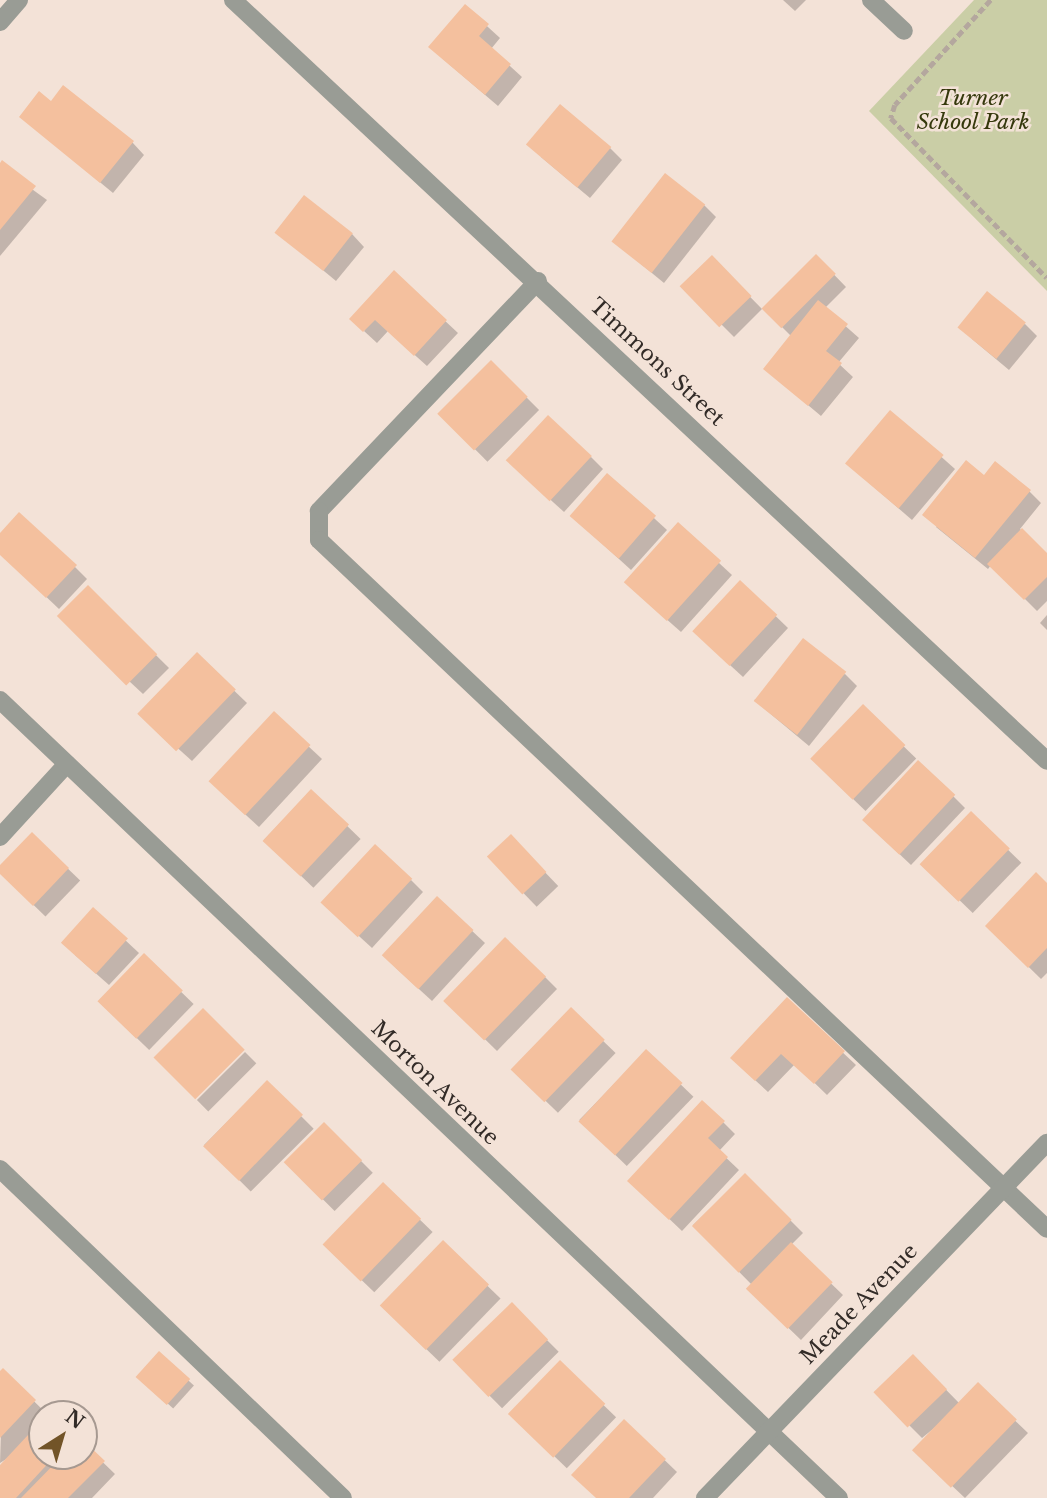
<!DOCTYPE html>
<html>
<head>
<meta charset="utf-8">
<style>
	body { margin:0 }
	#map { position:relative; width:1047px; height:1498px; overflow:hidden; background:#f3e2d7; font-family:"Libre Baskerville",serif }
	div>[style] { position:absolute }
	.green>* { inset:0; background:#cacea6 }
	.shadow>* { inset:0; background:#0003; transform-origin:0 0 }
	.building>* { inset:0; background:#f4c09e; transform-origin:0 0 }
	.path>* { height:4.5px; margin-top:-2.25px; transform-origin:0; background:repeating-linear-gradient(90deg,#b4a79e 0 7px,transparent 0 10.5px) }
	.service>* { height:18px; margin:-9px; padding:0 9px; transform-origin:9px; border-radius:9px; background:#999c95 }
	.minor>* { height:18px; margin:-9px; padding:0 9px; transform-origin:9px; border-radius:9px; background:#999c95 }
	span { translate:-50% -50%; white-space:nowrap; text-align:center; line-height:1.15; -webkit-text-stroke:5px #f3e2d7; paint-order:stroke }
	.park-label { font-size:21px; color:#35380c; font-style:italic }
	.street-label { font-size:21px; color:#322b27 }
	.north { position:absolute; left:28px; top:1400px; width:70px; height:70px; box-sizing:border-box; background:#f3e2d7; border:2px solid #a69991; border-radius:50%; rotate:37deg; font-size:19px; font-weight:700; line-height:28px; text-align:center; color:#322b27 }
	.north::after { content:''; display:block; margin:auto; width:24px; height:32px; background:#725428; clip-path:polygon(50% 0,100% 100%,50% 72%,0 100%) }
</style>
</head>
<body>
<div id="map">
	<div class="green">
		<i style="clip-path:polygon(974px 0,1047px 0,1047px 291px,869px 111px)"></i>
	</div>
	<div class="shadow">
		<i style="clip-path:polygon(783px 0,806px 0,795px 11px)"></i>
		<i style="clip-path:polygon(465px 6px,500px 38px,491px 49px,522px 77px,498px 106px,443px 59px)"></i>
		<i style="clip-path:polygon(21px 117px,132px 142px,144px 155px,113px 193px)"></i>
		<i style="clip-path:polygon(610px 148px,622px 160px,590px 198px,541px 157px)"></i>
		<i style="clip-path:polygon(0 166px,47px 200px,0 256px)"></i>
		<i style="clip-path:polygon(704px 205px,716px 217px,664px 283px,613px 241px)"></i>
		<i style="clip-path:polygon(277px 232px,352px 234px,364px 247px,336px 281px)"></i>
		<i style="clip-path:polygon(816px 256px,846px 287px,825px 308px,859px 338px,838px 363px,853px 377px,821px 416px,765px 369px,791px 336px,763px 308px,734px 337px,683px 286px,712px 258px,762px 309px)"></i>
		<i style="clip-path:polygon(394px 273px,458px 333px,427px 366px,388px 331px,377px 343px,364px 331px)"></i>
		<i style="clip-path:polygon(1025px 324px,1037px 336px,1009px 370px,972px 339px)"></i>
		<i style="left:491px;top:362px;width:68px;height:73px;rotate:45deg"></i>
		<i style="clip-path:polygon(891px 412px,955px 469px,912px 520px,860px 475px)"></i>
		<i style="clip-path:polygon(591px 457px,603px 469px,564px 512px,521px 473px)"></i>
		<i style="clip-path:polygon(607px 475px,667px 530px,631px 570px,584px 527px)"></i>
		<i style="clip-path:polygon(985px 477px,1029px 491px,1041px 503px,1020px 529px,1047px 555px,1047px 601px,1037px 611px,991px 565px,988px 569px,936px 527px)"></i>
		<i style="clip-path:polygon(678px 525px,732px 575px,681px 632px,638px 594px)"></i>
		<i style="clip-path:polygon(0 535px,75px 567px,87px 579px,59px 609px,0 553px)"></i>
		<i style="clip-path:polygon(740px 582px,788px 628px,743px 677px,706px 643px)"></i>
		<i style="clip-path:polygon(88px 588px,169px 668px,143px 694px,72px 628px)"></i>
		<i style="clip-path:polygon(1047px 615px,1047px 630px,1040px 623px)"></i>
		<i style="clip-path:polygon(197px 655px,247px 703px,192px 761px,153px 726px)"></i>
		<i style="clip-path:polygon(845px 674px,857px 686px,809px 746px,754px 700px)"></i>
		<i style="left:863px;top:707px;width:74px;height:73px;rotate:44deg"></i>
		<i style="clip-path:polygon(274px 714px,322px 759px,259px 827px,223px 794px)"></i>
		<i style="left:311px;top:791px;width:69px;height:68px;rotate:44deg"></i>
		<i style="clip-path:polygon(953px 796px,965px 808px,911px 865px,875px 831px)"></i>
		<i style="left:971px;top:814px;width:70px;height:70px;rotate:44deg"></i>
		<i style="left:32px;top:834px;width:67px;height:50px;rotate:44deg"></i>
		<i style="left:511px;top:837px;width:68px;height:30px;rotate:46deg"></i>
		<i style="clip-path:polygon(411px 880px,423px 892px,372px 948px,336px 915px)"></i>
		<i style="clip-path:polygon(1047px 885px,1047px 973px,1041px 979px,987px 926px)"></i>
		<i style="clip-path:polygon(438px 899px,485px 943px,432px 1001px,396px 968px)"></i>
		<i style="clip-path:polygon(93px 910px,139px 953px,109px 985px,75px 955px)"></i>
		<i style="left:144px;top:956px;width:69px;height:64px;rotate:44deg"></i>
		<i style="clip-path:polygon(545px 977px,557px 989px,497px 1051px,446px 1001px)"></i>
		<i style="clip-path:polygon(787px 1000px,856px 1065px,827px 1095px,795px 1064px,768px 1092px,744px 1070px)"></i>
		<i style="left:571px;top:1010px;width:62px;height:83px;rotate:44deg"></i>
		<i style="left:646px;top:1051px;width:66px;height:96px;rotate:44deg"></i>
		<i style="left:245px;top:1052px;width:16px;height:68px;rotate:45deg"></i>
		<i style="left:267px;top:1082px;width:66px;height:89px;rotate:45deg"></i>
		<i style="clip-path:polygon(723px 1122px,735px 1134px,719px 1151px,739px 1170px,682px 1231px,642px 1193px)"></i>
		<i style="left:324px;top:1124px;width:69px;height:54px;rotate:45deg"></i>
		<i style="clip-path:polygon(745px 1175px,803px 1233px,791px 1245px,843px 1295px,801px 1340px,748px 1289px,752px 1285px,693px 1225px)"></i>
		<i style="left:383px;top:1184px;width:69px;height:84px;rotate:44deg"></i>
		<i style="left:443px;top:1243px;width:80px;height:88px;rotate:44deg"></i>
		<i style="left:512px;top:1305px;width:66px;height:80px;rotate:45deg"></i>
		<i style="left:159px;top:1354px;width:47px;height:31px;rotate:42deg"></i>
		<i style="clip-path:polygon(913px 1356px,960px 1404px,978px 1385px,1028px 1433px,965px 1498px,915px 1451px,950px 1415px,922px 1438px,877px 1393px)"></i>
		<i style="left:560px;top:1363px;width:78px;height:71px;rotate:44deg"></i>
		<i style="clip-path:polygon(3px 1371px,47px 1414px,42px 1414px,42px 1456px,84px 1456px,84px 1444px,115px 1474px,92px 1498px,0 1498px,0 1468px,11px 1456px,0 1463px)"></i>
		<i style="clip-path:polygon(624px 1421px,677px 1472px,653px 1498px,598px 1498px)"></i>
	</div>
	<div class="building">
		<i style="clip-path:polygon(465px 4px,489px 24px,479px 36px,511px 64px,485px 95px,428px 47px)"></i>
		<i style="clip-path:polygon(63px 85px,134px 141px,100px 183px,19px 117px,39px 91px,51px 101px)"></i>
		<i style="left:560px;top:104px;width:67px;height:53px;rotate:40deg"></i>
		<i style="clip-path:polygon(2px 160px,36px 186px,0 230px,0 163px)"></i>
		<i style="left:665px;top:173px;width:51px;height:87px;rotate:38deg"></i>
		<i style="left:304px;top:195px;width:62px;height:48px;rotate:38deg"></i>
		<i style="left:816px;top:254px;width:28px;height:77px;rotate:45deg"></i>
		<i style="left:712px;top:255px;width:57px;height:45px;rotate:46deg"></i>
		<i style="clip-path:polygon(394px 270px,447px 320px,414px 356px,375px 320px,363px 332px,349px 319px)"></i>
		<i style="left:987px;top:291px;width:50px;height:47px;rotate:39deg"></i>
		<i style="clip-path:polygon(818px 300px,848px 324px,826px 351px,842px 363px,808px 406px,763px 369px)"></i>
		<i style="left:491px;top:360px;width:52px;height:76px;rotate:45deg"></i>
		<i style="left:890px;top:410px;width:70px;height:70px;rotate:40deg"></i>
		<i style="left:548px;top:415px;width:60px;height:62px;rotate:43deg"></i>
		<i style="clip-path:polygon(966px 460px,984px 475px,995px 461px,1031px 490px,975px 558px,922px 515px)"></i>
		<i style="left:607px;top:473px;width:65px;height:57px;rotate:41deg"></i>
		<i style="clip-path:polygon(19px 512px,77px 565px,46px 598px,0 555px,0 533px)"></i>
		<i style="left:678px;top:522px;width:58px;height:81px;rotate:42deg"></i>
		<i style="clip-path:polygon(1022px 528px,1047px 553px,1047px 577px,1024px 600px,987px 564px)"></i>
		<i style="left:740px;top:580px;width:51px;height:70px;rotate:43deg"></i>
		<i style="left:88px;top:585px;width:98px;height:44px;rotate:45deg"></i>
		<i style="left:803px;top:638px;width:55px;height:80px;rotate:38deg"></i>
		<i style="left:197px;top:652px;width:54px;height:86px;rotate:44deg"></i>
		<i style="left:863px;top:704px;width:59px;height:76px;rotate:44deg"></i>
		<i style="left:274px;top:711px;width:50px;height:96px;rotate:43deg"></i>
		<i style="left:918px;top:760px;width:51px;height:82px;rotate:43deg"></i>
		<i style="left:311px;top:789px;width:52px;height:71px;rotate:43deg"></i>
		<i style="left:971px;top:811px;width:54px;height:74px;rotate:44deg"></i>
		<i style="clip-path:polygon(32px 832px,69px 868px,33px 906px,0 874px,0 865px)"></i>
		<i style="left:511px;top:834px;width:52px;height:33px;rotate:47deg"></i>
		<i style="left:375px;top:844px;width:51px;height:80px;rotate:43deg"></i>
		<i style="clip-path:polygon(1036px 872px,1047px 883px,1047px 948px,1028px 968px,985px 926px)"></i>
		<i style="left:437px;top:896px;width:50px;height:81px;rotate:43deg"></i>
		<i style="left:93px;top:907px;width:47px;height:48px;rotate:42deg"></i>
		<i style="left:505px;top:937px;width:57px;height:89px;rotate:44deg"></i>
		<i style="left:144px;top:953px;width:54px;height:67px;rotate:44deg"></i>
		<i style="clip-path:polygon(787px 997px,845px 1051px,814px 1084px,781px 1054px,755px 1081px,730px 1058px)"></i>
		<i style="left:571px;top:1007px;width:47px;height:87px;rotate:44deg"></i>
		<i style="left:203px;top:1008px;width:59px;height:70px;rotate:45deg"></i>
		<i style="left:646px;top:1049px;width:50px;height:99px;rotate:43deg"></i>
		<i style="left:267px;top:1080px;width:50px;height:92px;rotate:44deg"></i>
		<i style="clip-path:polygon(702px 1100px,725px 1121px,708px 1138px,728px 1157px,669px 1220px,627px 1181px)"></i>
		<i style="left:324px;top:1122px;width:54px;height:57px;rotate:45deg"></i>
		<i style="left:745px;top:1173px;width:66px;height:75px;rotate:45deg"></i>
		<i style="left:383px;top:1182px;width:53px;height:87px;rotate:44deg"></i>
		<i style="left:443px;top:1240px;width:64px;height:91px;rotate:44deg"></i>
		<i style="left:791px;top:1242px;width:58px;height:65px;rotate:44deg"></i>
		<i style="left:512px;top:1302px;width:52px;height:83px;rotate:46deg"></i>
		<i style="left:159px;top:1351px;width:42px;height:35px;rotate:42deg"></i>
		<i style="left:913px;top:1354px;width:49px;height:55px;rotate:46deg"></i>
		<i style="left:560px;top:1360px;width:63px;height:75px;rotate:44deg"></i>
		<i style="clip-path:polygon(3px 1368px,36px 1400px,0 1438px,0 1371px)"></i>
		<i style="left:978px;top:1382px;width:54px;height:95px;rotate:44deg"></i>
		<i style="clip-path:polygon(624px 1419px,666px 1459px,629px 1498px,596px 1498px,571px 1475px)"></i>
		<i style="clip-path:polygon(42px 1420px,42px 1456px,55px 1456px,16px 1498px,0 1498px,0 1465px)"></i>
		<i style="clip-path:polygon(84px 1441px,105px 1461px,68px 1498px,21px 1498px,62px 1456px,84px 1456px)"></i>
	</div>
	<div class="path">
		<i style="left:991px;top:0;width:142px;rotate:132.4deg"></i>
		<i style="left:895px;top:105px;width:14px;rotate:107deg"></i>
		<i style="left:891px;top:118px;width:223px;rotate:45.7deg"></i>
	</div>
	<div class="service">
		<i style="left:871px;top:0;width:45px;rotate:43.2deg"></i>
		<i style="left:538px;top:281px;width:318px;rotate:133.6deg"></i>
		<i style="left:319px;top:511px;width:29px;rotate:90deg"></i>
		<i style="left:319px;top:540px;width:1002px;rotate:43.42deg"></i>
		<i style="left:0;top:837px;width:99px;rotate:-47.5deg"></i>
		<i style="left:0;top:1169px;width:475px;rotate:43.8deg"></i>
	</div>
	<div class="minor">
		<i style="left:233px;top:0;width:1114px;rotate:43.07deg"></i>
		<i style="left:0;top:22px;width:29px;rotate:-49deg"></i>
		<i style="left:0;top:700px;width:1158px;rotate:43.57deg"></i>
		<i style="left:705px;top:1498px;width:493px;rotate:-46.1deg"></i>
	</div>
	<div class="park-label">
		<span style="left:973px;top:110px">Turner<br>School Park</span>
	</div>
	<div class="street-label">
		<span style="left:657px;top:362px;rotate:43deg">Timmons Street</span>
		<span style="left:435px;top:1083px;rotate:44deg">Morton Avenue</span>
		<span style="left:859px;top:1304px;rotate:-46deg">Meade Avenue</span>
	</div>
	<div class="north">N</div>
</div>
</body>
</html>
